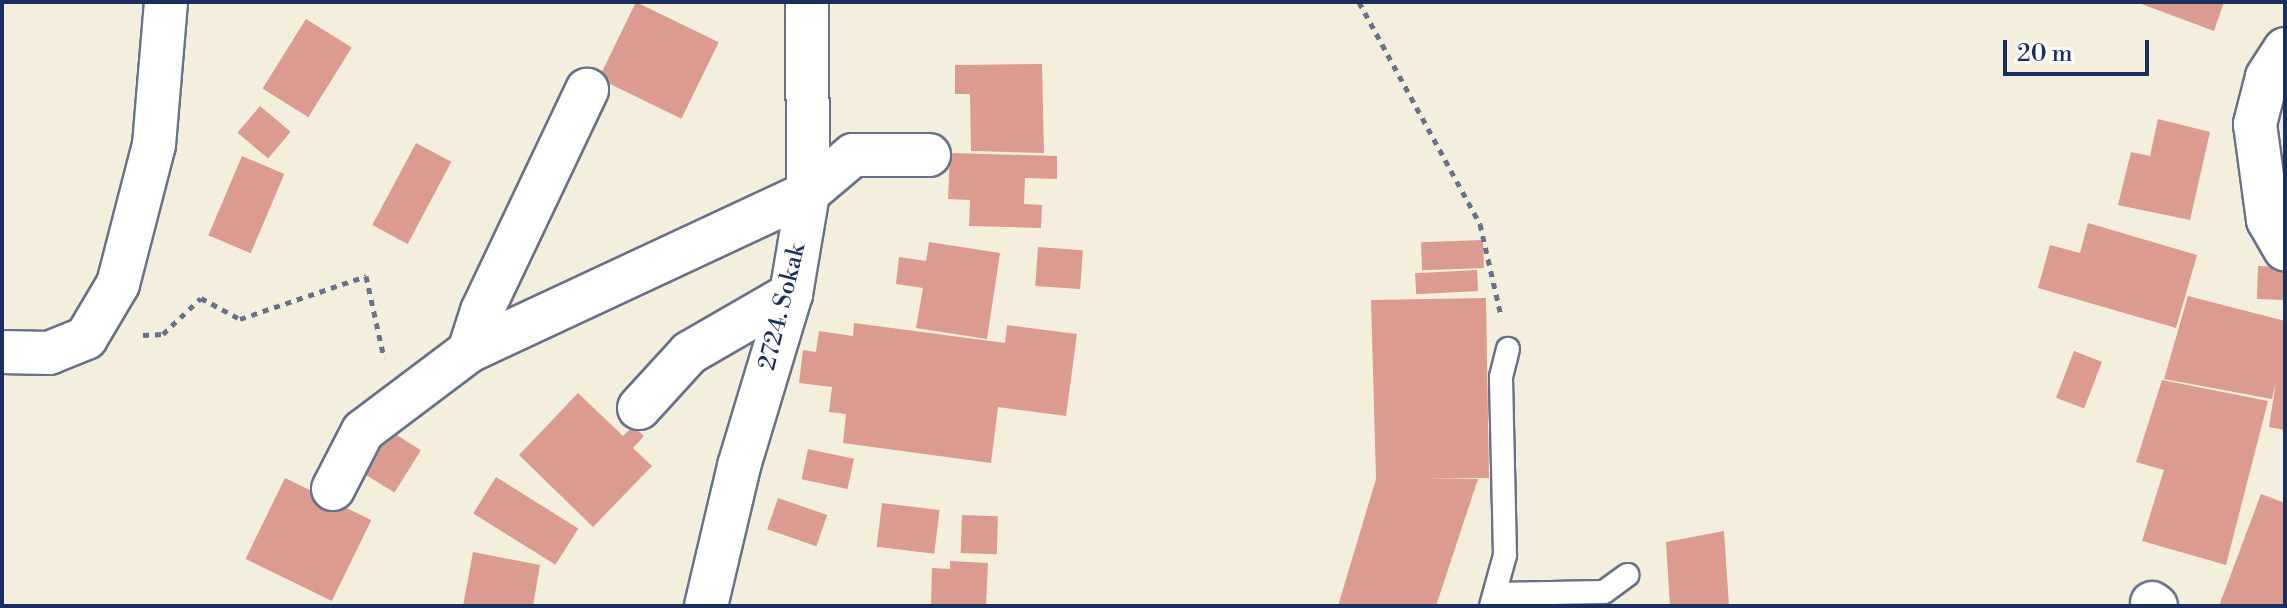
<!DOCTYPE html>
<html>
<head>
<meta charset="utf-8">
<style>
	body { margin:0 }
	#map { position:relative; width:2287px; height:608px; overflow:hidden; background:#f4efdc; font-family:"Libre Bodoni",serif }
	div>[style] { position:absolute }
	.building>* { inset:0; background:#db9b91; transform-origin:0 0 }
	.path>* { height:5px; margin-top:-2.5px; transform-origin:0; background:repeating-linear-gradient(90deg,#67728a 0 6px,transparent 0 12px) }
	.roads { filter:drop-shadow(2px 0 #67728a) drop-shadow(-2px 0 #67728a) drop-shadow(0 2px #67728a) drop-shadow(0 -2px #67728a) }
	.lane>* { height:22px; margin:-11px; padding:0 11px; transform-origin:11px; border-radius:11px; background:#fff }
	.street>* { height:42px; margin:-21px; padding:0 21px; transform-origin:21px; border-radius:21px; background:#fff }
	span { translate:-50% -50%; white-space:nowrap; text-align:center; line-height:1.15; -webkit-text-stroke:7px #fff; paint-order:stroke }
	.street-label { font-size:24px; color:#1b2f5e }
	.frame { position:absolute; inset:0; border:4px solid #1b2f5e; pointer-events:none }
	.scale { position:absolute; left:2003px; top:40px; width:146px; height:36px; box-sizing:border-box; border:4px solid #1b2f5e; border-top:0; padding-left:10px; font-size:24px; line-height:28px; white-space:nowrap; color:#1b2f5e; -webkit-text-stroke:6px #fff; paint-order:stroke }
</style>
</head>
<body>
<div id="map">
	<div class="building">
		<i style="left:636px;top:2px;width:92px;height:85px;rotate:26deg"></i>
		<i style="clip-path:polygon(2136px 2px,2224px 2px,2214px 31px)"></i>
		<i style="left:306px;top:19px;width:54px;height:82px;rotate:32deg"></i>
		<i style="clip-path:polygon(1042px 64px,1044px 153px,971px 151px,970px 94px,955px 94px,955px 65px)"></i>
		<i style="left:260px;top:106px;width:40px;height:35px;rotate:40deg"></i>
		<i style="clip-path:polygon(2158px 119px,2210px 132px,2190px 220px,2118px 205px,2131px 152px,2150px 156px)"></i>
		<i style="left:416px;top:143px;width:40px;height:93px;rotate:28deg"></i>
		<i style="clip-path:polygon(950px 153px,1057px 156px,1057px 179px,1025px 178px,1024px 204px,1042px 205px,1041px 228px,969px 226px,970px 200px,948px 199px)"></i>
		<i style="left:242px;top:156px;width:46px;height:86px;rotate:23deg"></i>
		<i style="clip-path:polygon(2088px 223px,2197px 255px,2176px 328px,2038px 288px,2050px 245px,2080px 253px)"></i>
		<i style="left:1483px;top:240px;width:28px;height:62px;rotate:88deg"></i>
		<i style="clip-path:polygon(929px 242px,1000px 253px,987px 339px,916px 328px,923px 288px,896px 284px,899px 257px,926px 261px)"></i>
		<i style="left:1038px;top:247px;width:45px;height:39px;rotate:4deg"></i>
		<i style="left:2258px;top:266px;width:27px;height:33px;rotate:2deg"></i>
		<i style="left:1477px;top:270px;width:21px;height:62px;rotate:87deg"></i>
		<i style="clip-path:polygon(2188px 296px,2285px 321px,2285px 430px,2269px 427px,2276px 381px,2272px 399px,2164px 379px)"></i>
		<i style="clip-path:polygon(1486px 298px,1489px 478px,1424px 479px,1478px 479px,1436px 606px,1338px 606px,1376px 479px,1371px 300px)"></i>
		<i style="clip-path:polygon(854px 323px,1005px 343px,1007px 325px,1077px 334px,1066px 416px,998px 407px,991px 463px,843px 443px,846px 414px,829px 412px,832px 387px,799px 383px,803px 350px,816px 352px,819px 331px,853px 336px)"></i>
		<i style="left:2074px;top:351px;width:30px;height:50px;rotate:21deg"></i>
		<i style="clip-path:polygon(2162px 380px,2268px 401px,2226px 565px,2142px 541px,2164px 470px,2136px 462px)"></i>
		<i style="clip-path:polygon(578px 393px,623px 436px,633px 426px,644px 436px,633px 448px,652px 466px,593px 527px,519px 455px)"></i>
		<i style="left:387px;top:429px;width:40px;height:50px;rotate:32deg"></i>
		<i style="left:808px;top:449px;width:47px;height:31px;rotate:12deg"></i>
		<i style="left:496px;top:477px;width:97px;height:43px;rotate:32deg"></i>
		<i style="left:285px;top:478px;width:96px;height:90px;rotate:26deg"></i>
		<i style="clip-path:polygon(2261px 494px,2285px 503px,2285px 606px,2219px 606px)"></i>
		<i style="left:778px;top:498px;width:52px;height:33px;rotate:19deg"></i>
		<i style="left:882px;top:503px;width:58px;height:44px;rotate:7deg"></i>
		<i style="left:962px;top:515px;width:36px;height:38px;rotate:2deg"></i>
		<i style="clip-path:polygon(1724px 531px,1729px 606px,1670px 606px,1666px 542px)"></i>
		<i style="clip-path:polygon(473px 552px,540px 565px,533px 606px,463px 606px)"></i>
		<i style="clip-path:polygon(950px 561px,988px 563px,986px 606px,931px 606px,932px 568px,950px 569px)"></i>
	</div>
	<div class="path">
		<i style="left:1359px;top:2px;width:253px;rotate:61.4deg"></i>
		<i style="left:1480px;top:224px;width:94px;rotate:77.1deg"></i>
		<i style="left:143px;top:335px;width:20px;rotate:-3deg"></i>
		<i style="left:163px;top:334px;width:52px;rotate:-43.5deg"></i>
		<i style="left:201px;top:298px;width:44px;rotate:28.3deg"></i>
		<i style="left:240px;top:319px;width:133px;rotate:-18.8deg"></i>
		<i style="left:366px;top:276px;width:84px;rotate:77.6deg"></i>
	</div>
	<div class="roads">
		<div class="lane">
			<i style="left:1496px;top:594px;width:108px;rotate:-1.1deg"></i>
			<i style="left:1604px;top:592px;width:29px;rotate:-36deg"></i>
			<i style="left:1491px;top:606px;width:53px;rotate:-74.6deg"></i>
			<i style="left:1505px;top:555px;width:178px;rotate:-91.3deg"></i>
			<i style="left:1501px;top:377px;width:29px;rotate:-76deg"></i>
		</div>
		<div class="street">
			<i style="left:2285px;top:49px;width:33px;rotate:123deg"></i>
			<i style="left:2267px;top:77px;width:49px;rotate:104.3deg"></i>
			<i style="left:2255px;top:124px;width:97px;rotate:82.3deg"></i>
			<i style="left:2268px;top:220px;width:34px;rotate:60deg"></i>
			<i style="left:469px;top:351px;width:42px;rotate:-72deg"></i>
			<i style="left:482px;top:311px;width:245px;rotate:-64.6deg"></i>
			<i style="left:2px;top:352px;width:47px;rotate:1.2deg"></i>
			<i style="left:49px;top:353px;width:40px;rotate:-22deg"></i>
			<i style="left:86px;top:338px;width:63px;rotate:-59.3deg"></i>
			<i style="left:118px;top:284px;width:144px;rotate:-75.5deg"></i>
			<i style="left:154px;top:145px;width:144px;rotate:-85.2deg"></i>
			<i style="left:639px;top:408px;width:74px;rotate:-47.7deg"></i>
			<i style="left:689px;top:353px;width:118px;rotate:-30deg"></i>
			<i style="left:333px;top:489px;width:65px;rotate:-62.7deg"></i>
			<i style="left:363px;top:431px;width:133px;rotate:-37deg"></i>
			<i style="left:469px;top:351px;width:374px;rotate:-25deg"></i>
			<i style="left:808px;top:193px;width:59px;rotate:-40.2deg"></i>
			<i style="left:853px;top:155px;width:76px"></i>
			<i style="left:2152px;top:603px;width:5px;rotate:37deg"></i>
			<i style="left:706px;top:606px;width:144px;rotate:-76.7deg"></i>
			<i style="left:739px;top:466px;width:180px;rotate:-73.2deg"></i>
			<i style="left:791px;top:294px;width:102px;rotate:-80.4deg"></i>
			<i style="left:808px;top:193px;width:191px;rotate:-90.3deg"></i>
		</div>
	</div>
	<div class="street-label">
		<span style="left:783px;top:307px;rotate:-76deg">2724. Sokak</span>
	</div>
	<div class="frame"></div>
	<div class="scale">20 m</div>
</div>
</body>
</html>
